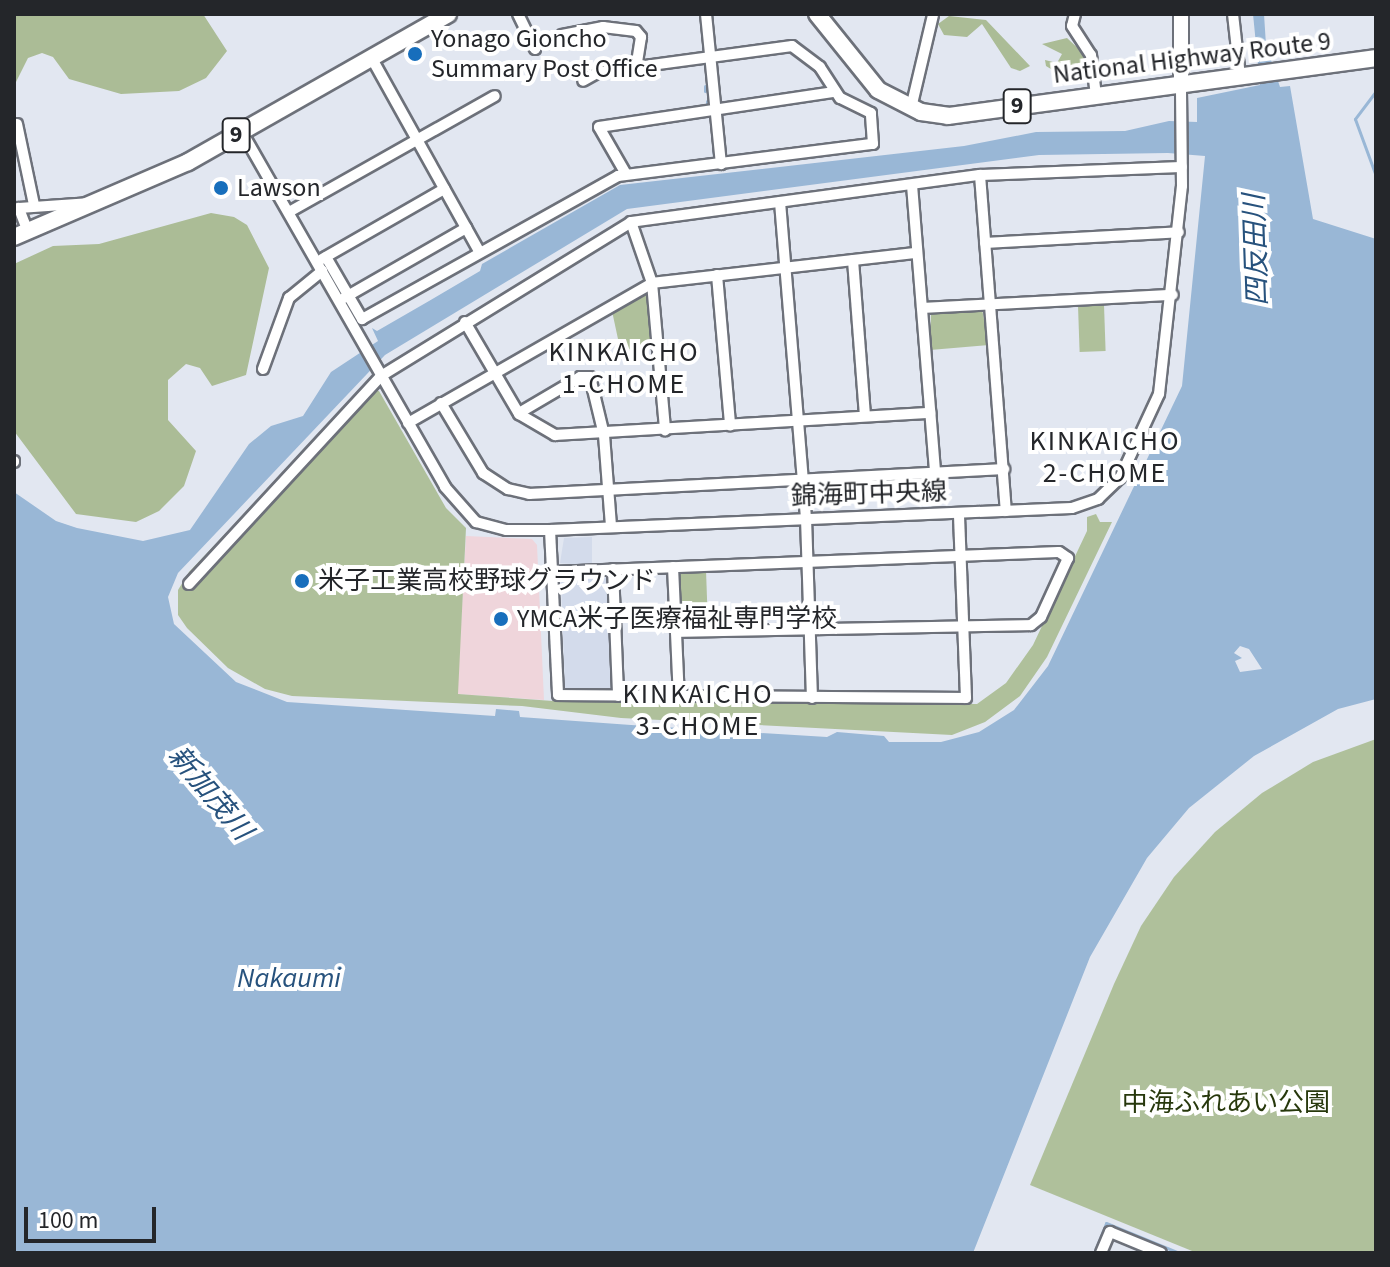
<!DOCTYPE html>
<html>
<head>
<meta charset="utf-8">
<style>
	body { margin:0 }
	#map { position:relative; width:1390px; height:1267px; overflow:hidden; background:#e2e7f1; font-family:"Source Sans 3","Noto Sans JP",sans-serif }
	div>[style] { position:absolute }
	.built>* { inset:0; background:#d3dbeb }
	.education>* { inset:0; background:#efd5db }
	.green>* { inset:0; background:#afc09b; transform-origin:0 0 }
	.forest>* { inset:0; background:#abbc96 }
	.water>* { inset:0; background:#99b7d6 }
	.stream>* { height:3px; margin:-1.5px; padding:0 1.5px; transform-origin:1.5px; border-radius:1.5px; background:#99b7d6 }
	.roads { filter:drop-shadow(2px 0 #6d717a) drop-shadow(-2px 0 #6d717a) drop-shadow(0 2px #6d717a) drop-shadow(0 -2px #6d717a) }
	.minor>* { height:10px; margin:-5px; padding:0 5px; transform-origin:5px; border-radius:5px; background:#fff }
	.major>* { height:14px; margin:-7px; padding:0 7px; transform-origin:7px; border-radius:7px; background:#fff }
	.highway>* { height:16px; margin:-8px; padding:0 8px; transform-origin:8px; border-radius:8px; background:#fff }
	.dots>* { width:22px; height:22px; translate:-50% -50%; box-sizing:border-box; border:4px solid #fff; border-radius:50% }
	span { translate:-50% -50%; white-space:nowrap; text-align:center; line-height:1.15; -webkit-text-stroke:8px #fff; paint-order:stroke }
	.shield-label span { padding:2px 6px; background:#fff; border:2px solid; border-radius:6px; -webkit-text-stroke-width:0 }
	.shield-label { font-size:24px; color:#24262a; font-weight:700 }
	.poi-label { font-size:26px; color:#24262a }
	.left { translate:0 -50%; text-align:left }
	.street-label { font-size:26px; color:#24262a }
	.park-label { font-size:26px; color:#27380c }
	.water-label { font-size:28px; color:#27527d; font-style:italic }
	.neighbourhood-label { font-size:28px; color:#24262a; letter-spacing:2px }
	.frame { position:absolute; inset:0; border:16px solid #24262a; pointer-events:none }
	.scale { position:absolute; left:24px; top:1207px; width:132px; height:36px; box-sizing:border-box; border:4px solid #24262a; border-top:0; padding-left:10px; font-size:24px; line-height:28px; white-space:nowrap; color:#24262a; -webkit-text-stroke:6px #fff; paint-order:stroke }
</style>
</head>
<body>
<div id="map">
	<div class="built">
		<i style="clip-path:polygon(592px 537px,592px 566px,560px 563px,564px 538px)"></i>
		<i style="clip-path:polygon(605px 574px,610px 579px,614px 687px,609px 693px,570px 692px,565px 688px,561px 580px,566px 575px)"></i>
	</div>
	<div class="education">
		<i style="clip-path:polygon(466px 536px,532px 539px,537px 545px,544px 700px,457px 694px)"></i>
	</div>
	<div class="green">
		<i style="clip-path:polygon(644px 292px,649px 295px,654px 344px,621px 353px,612px 311px)"></i>
		<i style="left:1104px;top:305px;width:46px;height:26px;rotate:88deg"></i>
		<i style="clip-path:polygon(982px 309px,989px 345px,930px 350px,931px 313px)"></i>
		<i style="clip-path:polygon(368px 383px,186px 579px,195px 586px,373px 391px,379px 391px,446px 508px,466px 528px,458px 694px,553px 701px,977px 704px,1006px 683px,1033px 645px,1087px 531px,1087px 517px,1096px 514px,1100px 522px,1112px 522px,1047px 657px,1020px 696px,985px 722px,952px 735px,621px 718px,522px 706px,292px 696px,265px 689px,228px 668px,187px 628px,178px 615px,178px 590px,189px 572px)"></i>
		<i style="clip-path:polygon(706px 570px,708px 627px,685px 628px,680px 623px,678px 576px,683px 571px)"></i>
		<i style="clip-path:polygon(1376px 739px,1376px 1253px,1197px 1253px,1030px 1185px,1114px 984px,1141px 926px,1174px 877px,1215px 832px,1262px 793px,1313px 762px)"></i>
	</div>
	<div class="forest">
		<i style="clip-path:polygon(14px 14px,203px 14px,227px 51px,206px 78px,179px 91px,121px 94px,69px 79px,53px 57px,42px 53px,28px 58px,14px 86px)"></i>
		<i style="clip-path:polygon(949px 16px,986px 20px,1030px 66px,1020px 71px,1011px 68px,982px 24px,967px 37px,944px 35px,938px 24px)"></i>
		<i style="clip-path:polygon(1067px 38px,1083px 53px,1087px 67px,1086px 77px,1074px 83px,1046px 66px,1045px 60px,1057px 63px,1062px 54px,1042px 44px)"></i>
		<i style="clip-path:polygon(211px 213px,234px 217px,247px 225px,269px 268px,246px 375px,212px 386px,200px 368px,186px 364px,168px 380px,168px 420px,196px 451px,184px 486px,159px 511px,136px 522px,76px 514px,14px 431px,14px 264px,53px 246px,99px 244px)"></i>
	</div>
	<div class="water">
		<i style="clip-path:polygon(evenodd,1253px 14px,1264px 14px,1266px 45px,1280px 87px,1290px 86px,1313px 219px,1376px 239px,1376px 699px,1338px 709px,1254px 756px,1189px 808px,1147px 858px,1090px 957px,973px 1253px,14px 1253px,14px 492px,56px 521px,77px 528px,143px 541px,190px 530px,249px 444px,271px 426px,303px 416px,331px 372px,378px 341px,372px 328px,377px 331px,429px 301px,480px 271px,482px 264px,620px 185px,964px 146px,1036px 132px,1125px 131px,1169px 121px,1197px 122px,1197px 98px,1260px 85px,1253px 14px,1168px 153px,1205px 156px,1182px 386px,1048px 666px,1014px 710px,979px 732px,941px 742px,889px 742px,884px 736px,837px 732px,827px 737px,631px 725px,520px 717px,519px 711px,496px 709px,495px 716px,287px 702px,236px 682px,174px 624px,168px 597px,178px 573px,385px 355px,627px 209px,1039px 155px,1168px 153px,1253px 14px,1240px 646px,1249px 649px,1262px 669px,1240px 672px,1235px 661px,1242px 658px,1234px 653px,1240px 646px)"></i>
	</div>
	<div class="stream">
		<i style="left:705px;top:86px;width:5px;rotate:90deg"></i>
		<i style="left:1376px;top:91px;width:35px;rotate:127deg"></i>
		<i style="left:1355px;top:119px;width:61px;rotate:69.8deg"></i>
		<i style="left:707px;top:101px;width:3px;rotate:90deg"></i>
		<i style="left:713px;top:149px;width:6px;rotate:81deg"></i>
		<i style="left:1094px;top:1253px;width:32px;rotate:-68deg"></i>
		<i style="left:1106px;top:1223px;width:79px;rotate:22.3deg"></i>
	</div>
	<div class="roads">
		<div class="minor">
			<i style="left:518px;top:14px;width:39px;rotate:64deg"></i>
			<i style="left:706px;top:14px;width:151px;rotate:84.3deg"></i>
			<i style="left:1075px;top:14px;width:12px;rotate:104deg"></i>
			<i style="left:1072px;top:26px;width:35px;rotate:57deg"></i>
			<i style="left:1091px;top:55px;width:39px;rotate:83deg"></i>
			<i style="left:1233px;top:14px;width:62px;rotate:83.6deg"></i>
			<i style="left:562px;top:35px;width:42px;rotate:-11deg"></i>
			<i style="left:603px;top:27px;width:33px;rotate:7deg"></i>
			<i style="left:636px;top:31px;width:8px;rotate:50deg"></i>
			<i style="left:641px;top:37px;width:31px;rotate:99deg"></i>
			<i style="left:371px;top:57px;width:222px;rotate:60.9deg"></i>
			<i style="left:911px;top:108px;width:96px;rotate:-76.7deg"></i>
			<i style="left:17px;top:124px;width:83px;rotate:78.1deg"></i>
			<i style="left:242px;top:132px;width:409px;rotate:60.2deg"></i>
			<i style="left:445px;top:487px;width:47px;rotate:48.5deg"></i>
			<i style="left:476px;top:522px;width:31px;rotate:15deg"></i>
			<i style="left:506px;top:530px;width:44px"></i>
			<i style="left:550px;top:530px;width:522px;rotate:-2.41deg"></i>
			<i style="left:1072px;top:508px;width:28px;rotate:-19deg"></i>
			<i style="left:1098px;top:499px;width:30px;rotate:-44deg"></i>
			<i style="left:1120px;top:478px;width:93px;rotate:-65.1deg"></i>
			<i style="left:1159px;top:394px;width:209px;rotate:-83.7deg"></i>
			<i style="left:1182px;top:186px;width:103px;rotate:-90.6deg"></i>
			<i style="left:626px;top:174px;width:54px;rotate:-119.9deg"></i>
			<i style="left:599px;top:127px;width:238px;rotate:-8.5deg"></i>
			<i style="left:980px;top:175px;width:337px;rotate:85.6deg"></i>
			<i style="left:912px;top:185px;width:288px;rotate:85.4deg"></i>
			<i style="left:780px;top:202px;width:317px;rotate:85.3deg"></i>
			<i style="left:806px;top:518px;width:180px;rotate:88.1deg"></i>
			<i style="left:289px;top:212px;width:236px;rotate:-29.4deg"></i>
			<i style="left:631px;top:222px;width:65px;rotate:71deg"></i>
			<i style="left:652px;top:283px;width:148px;rotate:84.9deg"></i>
			<i style="left:28px;top:232px;width:26px;rotate:-111deg"></i>
			<i style="left:19px;top:208px;width:72px;rotate:-4deg"></i>
			<i style="left:985px;top:243px;width:194px;rotate:-3.2deg"></i>
			<i style="left:326px;top:257px;width:72px;rotate:59.9deg"></i>
			<i style="left:362px;top:319px;width:293px;rotate:-29.2deg"></i>
			<i style="left:618px;top:176px;width:257px;rotate:-7.2deg"></i>
			<i style="left:873px;top:144px;width:31px;rotate:-94deg"></i>
			<i style="left:871px;top:113px;width:34px;rotate:-154deg"></i>
			<i style="left:840px;top:98px;width:37px;rotate:-123deg"></i>
			<i style="left:820px;top:67px;width:35px;rotate:-143deg"></i>
			<i style="left:792px;top:46px;width:195px;rotate:172.3deg"></i>
			<i style="left:599px;top:72px;width:18px;rotate:151deg"></i>
			<i style="left:322px;top:259px;width:141px;rotate:-29.8deg"></i>
			<i style="left:853px;top:260px;width:155px;rotate:85.6deg"></i>
			<i style="left:717px;top:275px;width:151px;rotate:85deg"></i>
			<i style="left:344px;top:298px;width:141px;rotate:-29.8deg"></i>
			<i style="left:922px;top:308px;width:251px;rotate:-3deg"></i>
			<i style="left:465px;top:322px;width:107px;rotate:59.6deg"></i>
			<i style="left:519px;top:414px;width:42px;rotate:30.3deg"></i>
			<i style="left:555px;top:435px;width:376px;rotate:-3.4deg"></i>
			<i style="left:263px;top:369px;width:76px;rotate:-69.9deg"></i>
			<i style="left:289px;top:298px;width:43px;rotate:-39.3deg"></i>
			<i style="left:441px;top:403px;width:82px;rotate:59deg"></i>
			<i style="left:483px;top:473px;width:30px;rotate:33deg"></i>
			<i style="left:508px;top:489px;width:22px;rotate:13deg"></i>
			<i style="left:529px;top:494px;width:476px;rotate:-3deg"></i>
			<i style="left:519px;top:413px;width:71px;rotate:-30.5deg"></i>
			<i style="left:580px;top:377px;width:10px"></i>
			<i style="left:590px;top:377px;width:60px;rotate:76.4deg"></i>
			<i style="left:604px;top:435px;width:92px;rotate:85.6deg"></i>
			<i style="left:408px;top:423px;width:281px;rotate:-29.8deg"></i>
			<i style="left:652px;top:283px;width:266px;rotate:-6.5deg"></i>
			<i style="left:14px;top:461px;width:1px;rotate:90deg"></i>
			<i style="left:550px;top:530px;width:165px;rotate:87.2deg"></i>
			<i style="left:558px;top:695px;width:408px;rotate:0.4deg"></i>
			<i style="left:966px;top:698px;width:185px;rotate:-92.2deg"></i>
			<i style="left:673px;top:567px;width:130px;rotate:87.4deg"></i>
			<i style="left:613px;top:569px;width:127px;rotate:87.7deg"></i>
			<i style="left:552px;top:572px;width:507px;rotate:-2.26deg"></i>
			<i style="left:1059px;top:552px;width:11px;rotate:34deg"></i>
			<i style="left:1068px;top:558px;width:65px;rotate:114.6deg"></i>
			<i style="left:1041px;top:617px;width:13px;rotate:141deg"></i>
			<i style="left:1031px;top:625px;width:355px;rotate:178.9deg"></i>
			<i style="left:189px;top:584px;width:283px;rotate:-47.3deg"></i>
			<i style="left:381px;top:376px;width:294px;rotate:-31.6deg"></i>
			<i style="left:631px;top:222px;width:352px;rotate:-7.7deg"></i>
			<i style="left:980px;top:175px;width:202px;rotate:-2.3deg"></i>
			<i style="left:1101px;top:1253px;width:23px;rotate:-67deg"></i>
			<i style="left:1110px;top:1232px;width:55px;rotate:22.4deg"></i>
		</div>
		<div class="major">
			<i style="left:1181px;top:83px;width:69px;rotate:-90deg"></i>
		</div>
		<div class="highway">
			<i style="left:817px;top:14px;width:97px;rotate:51.2deg"></i>
			<i style="left:878px;top:90px;width:48px;rotate:27.1deg"></i>
			<i style="left:921px;top:112px;width:27px;rotate:8deg"></i>
			<i style="left:948px;top:116px;width:432px;rotate:-7.7deg"></i>
			<i style="left:14px;top:237px;width:189px;rotate:-23.3deg"></i>
			<i style="left:188px;top:162px;width:299px;rotate:-29.6deg"></i>
		</div>
	</div>
	<div class="dots">
		<i style="left:415px;top:54px;background:#176ebc"></i>
		<i style="left:221px;top:188px;background:#176ebc"></i>
		<i style="left:302px;top:581px;background:#176ebc"></i>
		<i style="left:501px;top:619px;background:#176ebc"></i>
	</div>
	<div class="shield-label">
		<span style="left:1017px;top:106px">9</span>
		<span style="left:236px;top:135px">9</span>
	</div>
	<div class="poi-label">
		<span class="left" style="left:431px;top:54px">Yonago Gioncho<br>Summary Post Office</span>
		<span class="left" style="left:237px;top:188px">Lawson</span>
		<span class="left" style="left:318px;top:581px">米子工業高校野球グラウンド</span>
		<span class="left" style="left:517px;top:619px">YMCA米子医療福祉専門学校</span>
	</div>
	<div class="street-label">
		<span style="left:1192px;top:58px;rotate:-7deg">National Highway Route 9</span>
		<span style="left:869px;top:494px;rotate:-2deg">錦海町中央線</span>
	</div>
	<div class="park-label">
		<span style="left:1226px;top:1103px">中海ふれあい公園</span>
	</div>
	<div class="water-label">
		<span style="left:1256px;top:250px;rotate:-92deg">四反田川</span>
		<span style="left:210px;top:793px;rotate:50deg">新加茂川</span>
		<span style="left:289px;top:978px">Nakaumi</span>
	</div>
	<div class="neighbourhood-label">
		<span style="left:624px;top:368px">KINKAICHO<br>1-CHOME</span>
		<span style="left:1105px;top:457px">KINKAICHO<br>2-CHOME</span>
		<span style="left:698px;top:710px">KINKAICHO<br>3-CHOME</span>
	</div>
	<div class="frame"></div>
	<div class="scale">100 m</div>
</div>
</body>
</html>
